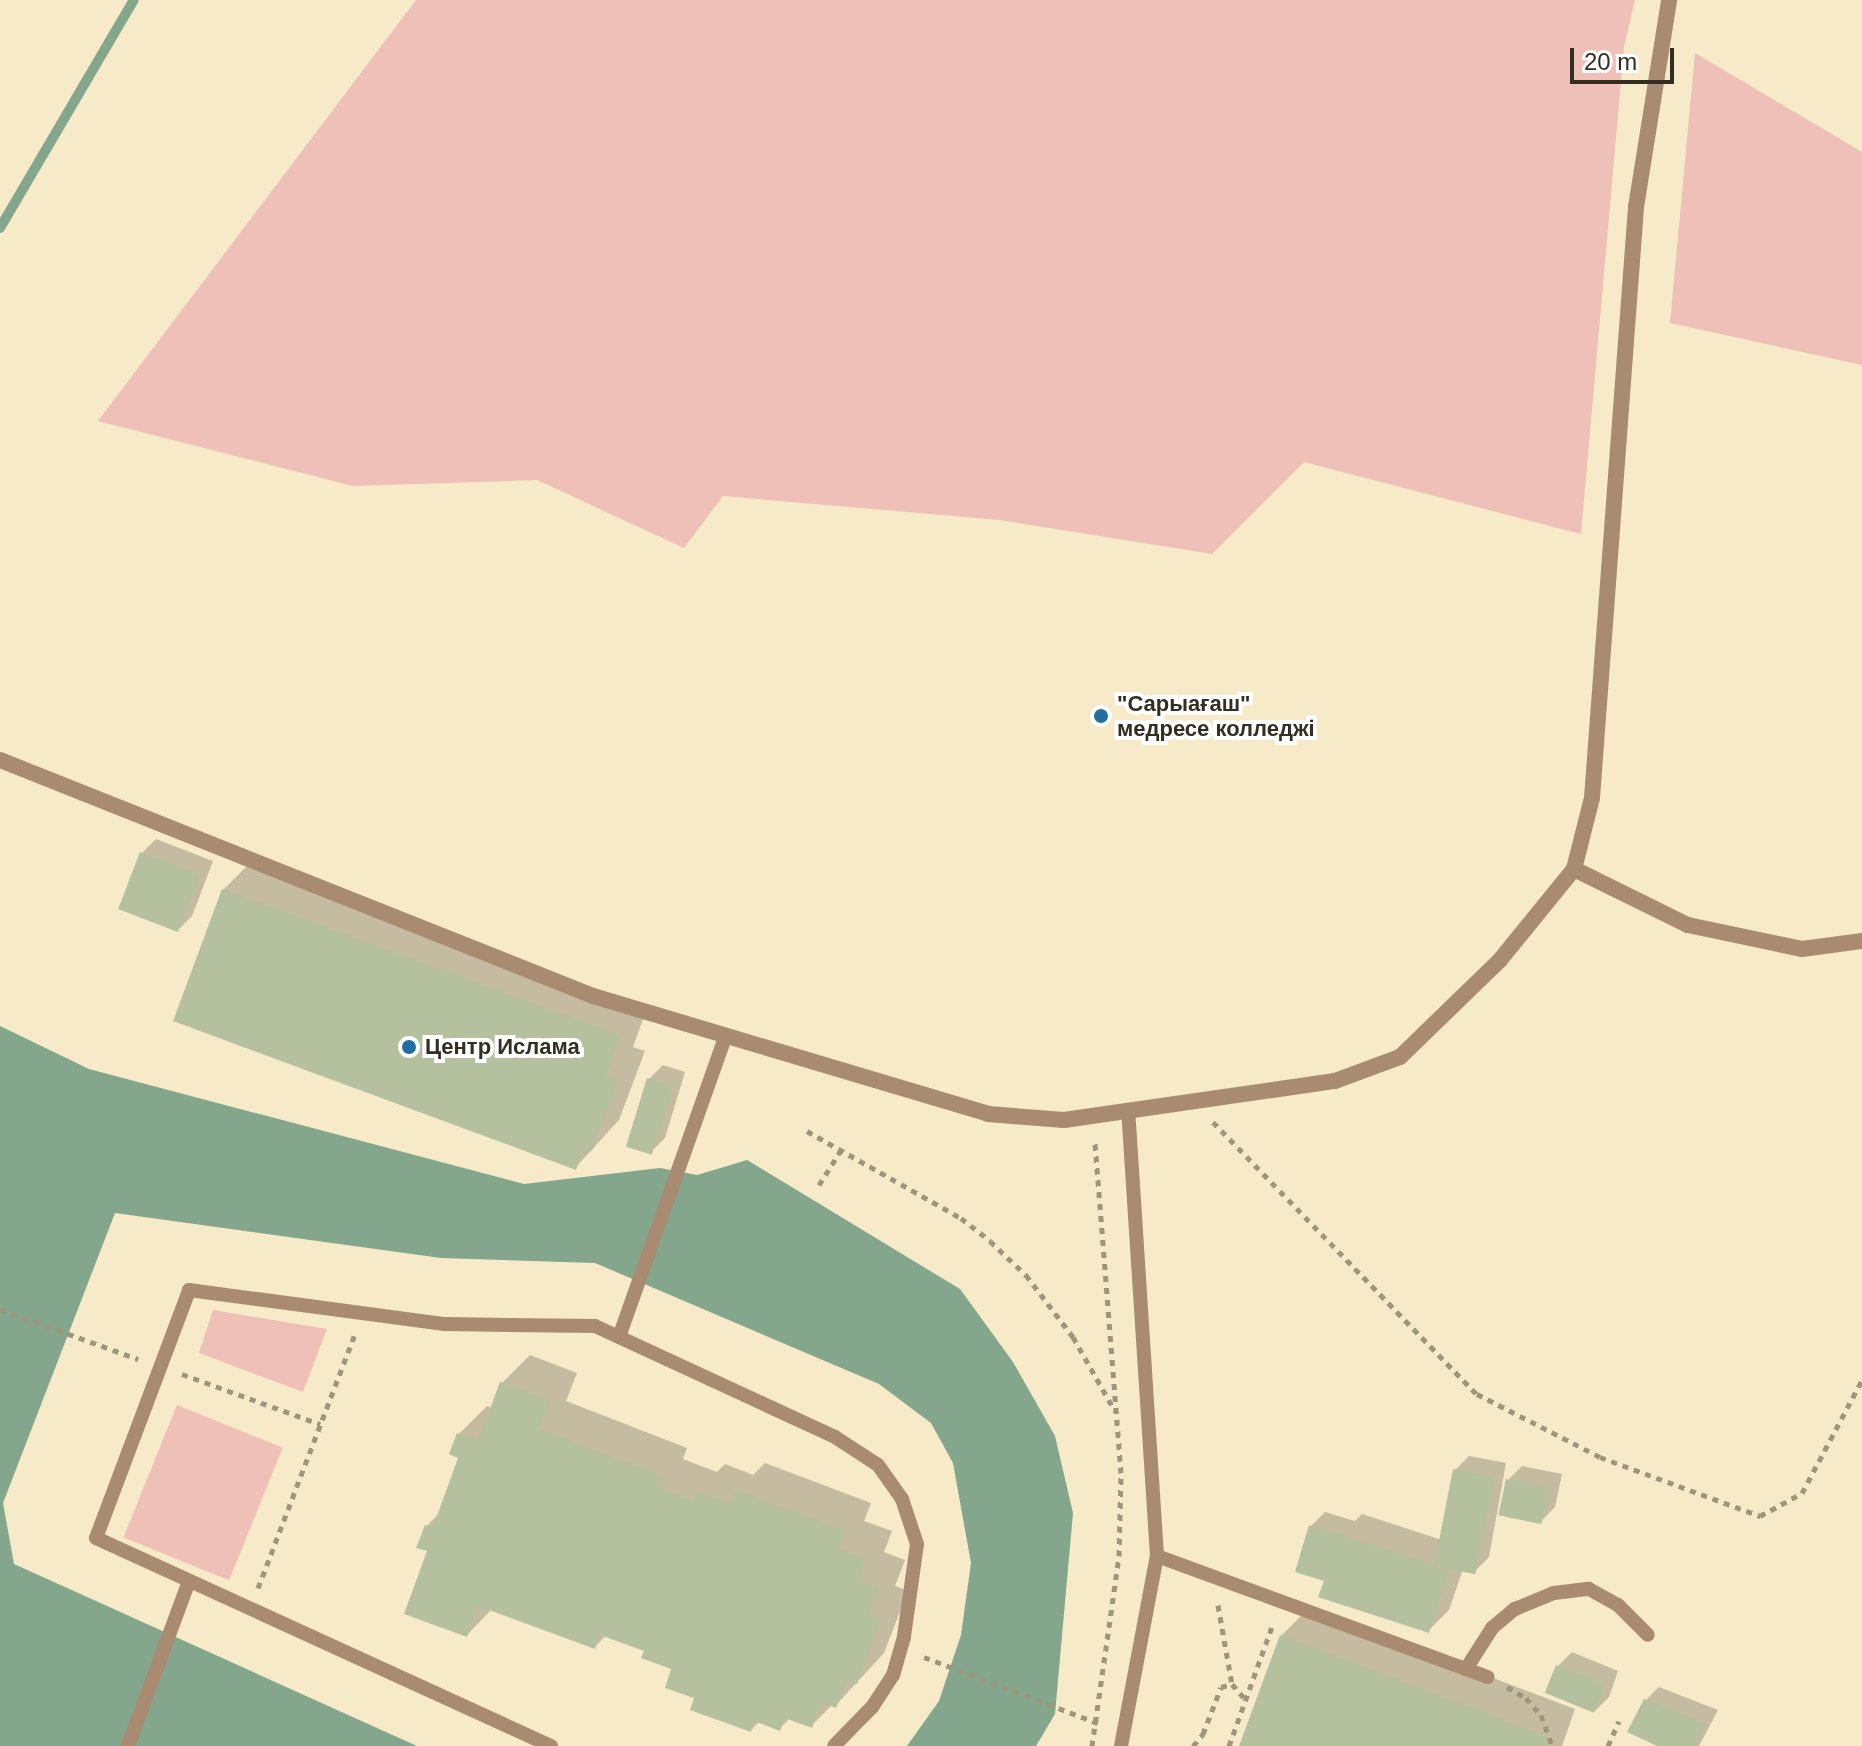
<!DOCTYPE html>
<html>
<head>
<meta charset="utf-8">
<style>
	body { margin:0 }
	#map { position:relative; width:1862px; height:1746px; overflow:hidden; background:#f6eac8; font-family:Arial,sans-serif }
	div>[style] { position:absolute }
	.green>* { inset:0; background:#eec0b7; transform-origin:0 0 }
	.water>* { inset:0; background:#83a68c }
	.shadow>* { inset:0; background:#0003 }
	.stream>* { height:10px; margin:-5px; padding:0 5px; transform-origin:5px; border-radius:5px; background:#83a68c }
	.building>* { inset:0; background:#b5c09f; transform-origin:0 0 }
	.path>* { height:5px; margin-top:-2.5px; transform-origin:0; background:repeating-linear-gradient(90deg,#9e957d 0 6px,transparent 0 12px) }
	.lane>* { height:14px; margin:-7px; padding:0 7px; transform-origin:7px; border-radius:7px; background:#a98b71 }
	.street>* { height:16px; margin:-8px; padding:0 8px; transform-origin:8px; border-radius:8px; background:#a98b71 }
	.dots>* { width:22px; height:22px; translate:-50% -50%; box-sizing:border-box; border:4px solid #fff; border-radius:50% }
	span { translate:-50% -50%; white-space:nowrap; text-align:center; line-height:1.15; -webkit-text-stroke:8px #fff; paint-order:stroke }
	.poi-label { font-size:22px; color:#332e21; font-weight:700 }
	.left { translate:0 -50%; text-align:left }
	.scale { position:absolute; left:1570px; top:48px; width:104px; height:36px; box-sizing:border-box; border:4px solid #332e21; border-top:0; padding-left:10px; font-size:24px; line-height:28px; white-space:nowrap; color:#332e21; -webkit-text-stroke:6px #fff; paint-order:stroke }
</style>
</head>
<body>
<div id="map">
	<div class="green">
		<i style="clip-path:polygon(416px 0,1635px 0,1624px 47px,1581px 534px,1304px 462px,1212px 554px,999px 520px,723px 496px,684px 548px,537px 480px,353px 486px,98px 421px)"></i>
		<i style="clip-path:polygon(1695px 53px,1862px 152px,1862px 365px,1670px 323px)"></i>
		<i style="clip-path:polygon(213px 1310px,327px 1329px,303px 1392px,199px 1353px)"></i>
		<i style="left:177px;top:1405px;width:114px;height:143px;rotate:22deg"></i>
	</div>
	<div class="water">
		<i style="clip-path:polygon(0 1026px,89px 1069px,524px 1184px,660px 1168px,697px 1175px,747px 1160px,960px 1289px,1013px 1362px,1055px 1436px,1073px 1513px,1055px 1714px,1036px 1746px,907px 1746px,939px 1701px,961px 1635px,971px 1563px,953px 1463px,931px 1423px,879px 1384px,595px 1263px,441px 1258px,115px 1213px,3px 1503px,14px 1564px,417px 1746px,0 1746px)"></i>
	</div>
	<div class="shadow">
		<i style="clip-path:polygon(156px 839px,213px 861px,192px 916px,178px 930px,142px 853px)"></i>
		<i style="clip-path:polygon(251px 862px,647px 1008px,633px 1047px,645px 1051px,619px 1120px,576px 1167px,223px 890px)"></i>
		<i style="clip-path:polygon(663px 1065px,685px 1072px,665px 1138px,651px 1152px,649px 1079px)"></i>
		<i style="clip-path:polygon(530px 1355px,577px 1373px,566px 1401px,687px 1448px,683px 1459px,717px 1472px,725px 1464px,753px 1475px,765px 1463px,871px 1503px,864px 1521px,892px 1531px,884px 1552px,905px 1560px,895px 1586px,908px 1591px,884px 1653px,836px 1705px,833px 1704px,811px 1726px,790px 1718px,779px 1729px,760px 1721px,751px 1730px,697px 1697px,673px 1668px,646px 1650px,606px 1635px,595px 1647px,492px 1609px,467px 1635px,429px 1550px,427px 1526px,440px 1512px,461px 1457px,459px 1434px,487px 1406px,492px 1408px,502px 1383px)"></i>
		<i style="clip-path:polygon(1469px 1456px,1506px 1463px,1489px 1557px,1475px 1571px,1463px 1569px,1449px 1610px,1428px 1631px,1326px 1580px,1311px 1526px,1325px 1512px,1355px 1521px,1362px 1514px,1442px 1540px,1455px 1470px)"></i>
		<i style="clip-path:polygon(1522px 1466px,1562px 1474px,1555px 1507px,1541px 1521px,1508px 1480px)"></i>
		<i style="clip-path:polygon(1309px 1608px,1575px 1709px,1562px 1746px,1242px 1746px,1281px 1636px)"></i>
		<i style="clip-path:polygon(1572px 1652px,1618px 1671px,1609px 1697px,1595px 1711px,1558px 1666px)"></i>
		<i style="clip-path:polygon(1659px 1687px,1718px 1710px,1699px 1746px,1662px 1746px,1645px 1701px)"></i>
	</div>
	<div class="stream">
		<i style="left:0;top:228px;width:264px;rotate:-59.6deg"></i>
	</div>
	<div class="building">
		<i style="left:140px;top:852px;width:64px;height:61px;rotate:21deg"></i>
		<i style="clip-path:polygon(222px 889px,621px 1036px,606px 1075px,618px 1079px,592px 1151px,584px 1148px,576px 1170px,173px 1021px)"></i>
		<i style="left:647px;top:1078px;width:27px;height:72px;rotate:17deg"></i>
		<i style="clip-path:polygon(500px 1382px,550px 1401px,539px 1429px,661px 1476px,656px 1487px,692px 1501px,696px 1491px,730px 1504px,736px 1490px,845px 1531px,838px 1549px,865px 1559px,858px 1580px,878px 1588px,868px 1614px,881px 1619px,857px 1684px,847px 1681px,836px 1708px,821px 1702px,812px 1728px,785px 1718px,780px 1731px,752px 1720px,751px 1732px,690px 1710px,694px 1698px,665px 1688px,671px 1669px,641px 1658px,644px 1651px,600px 1635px,595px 1649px,478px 1606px,467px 1637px,404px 1614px,427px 1551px,416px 1548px,425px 1525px,433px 1527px,458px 1458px,449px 1454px,457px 1433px,478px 1441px)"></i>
		<i style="left:1453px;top:1469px;width:42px;height:99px;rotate:11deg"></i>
		<i style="left:1506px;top:1479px;width:44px;height:37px;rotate:12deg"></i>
		<i style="clip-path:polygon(1309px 1525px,1449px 1570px,1429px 1633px,1318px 1597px,1324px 1581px,1295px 1572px)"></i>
		<i style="clip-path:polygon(1280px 1635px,1548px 1737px,1545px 1746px,1239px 1746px)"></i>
		<i style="left:1556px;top:1665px;width:53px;height:30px;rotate:22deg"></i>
		<i style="clip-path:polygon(1644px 1699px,1706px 1724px,1695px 1746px,1657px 1746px,1627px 1732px)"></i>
	</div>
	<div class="path">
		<i style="left:1213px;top:1122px;width:379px;rotate:45.9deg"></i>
		<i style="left:1477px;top:1394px;width:138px;rotate:27.1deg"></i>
		<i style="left:1600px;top:1457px;width:171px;rotate:20.2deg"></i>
		<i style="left:1760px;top:1516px;width:48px;rotate:-28.7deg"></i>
		<i style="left:1802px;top:1493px;width:128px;rotate:-62deg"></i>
		<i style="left:807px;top:1131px;width:177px;rotate:29.5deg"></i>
		<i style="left:961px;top:1218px;width:37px;rotate:38deg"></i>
		<i style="left:990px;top:1241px;width:50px;rotate:43.4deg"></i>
		<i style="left:1026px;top:1275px;width:78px;rotate:52.8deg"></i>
		<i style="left:1073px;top:1337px;width:85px;rotate:60.4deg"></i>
		<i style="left:819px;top:1185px;width:41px;rotate:-57.8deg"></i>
		<i style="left:0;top:1309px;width:147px;rotate:19.9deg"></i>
		<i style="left:182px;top:1374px;width:147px;rotate:19.9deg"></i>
		<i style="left:258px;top:1588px;width:270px;rotate:-69.1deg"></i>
		<i style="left:1218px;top:1605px;width:80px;rotate:80deg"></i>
		<i style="left:1232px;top:1684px;width:21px;rotate:49deg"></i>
		<i style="left:924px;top:1657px;width:186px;rotate:20.8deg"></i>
		<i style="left:1507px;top:1687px;width:22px;rotate:30deg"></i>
		<i style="left:1526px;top:1698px;width:23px;rotate:49deg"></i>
		<i style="left:1541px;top:1715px;width:33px;rotate:70deg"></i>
		<i style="left:1092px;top:1746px;width:192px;rotate:-81.9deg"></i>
		<i style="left:1119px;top:1556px;width:83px;rotate:-88.6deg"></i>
		<i style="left:1121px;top:1473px;width:334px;rotate:-94.5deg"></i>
		<i style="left:1193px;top:1746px;width:16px;rotate:-50deg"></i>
		<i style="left:1203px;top:1734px;width:50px;rotate:-69deg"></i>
		<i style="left:1221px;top:1687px;width:11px;rotate:-15deg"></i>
		<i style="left:1229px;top:1746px;width:130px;rotate:-70.2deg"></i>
		<i style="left:1608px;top:1746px;width:27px;rotate:-66deg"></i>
	</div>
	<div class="lane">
		<i style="left:619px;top:1337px;width:320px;rotate:-70.5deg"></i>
		<i style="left:1157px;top:1556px;width:352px;rotate:20.1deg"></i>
		<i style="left:1466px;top:1669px;width:49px;rotate:-57.6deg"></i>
		<i style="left:1492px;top:1628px;width:30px;rotate:-40deg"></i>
		<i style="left:1515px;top:1609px;width:42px;rotate:-22.3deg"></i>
		<i style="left:1554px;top:1593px;width:35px;rotate:-7deg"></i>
		<i style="left:1589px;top:1589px;width:33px;rotate:29deg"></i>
		<i style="left:1618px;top:1605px;width:42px;rotate:45deg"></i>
		<i style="left:128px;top:1746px;width:176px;rotate:-69.7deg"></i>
		<i style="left:551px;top:1746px;width:500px;rotate:-155.43deg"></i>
		<i style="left:96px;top:1538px;width:265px;rotate:-69.4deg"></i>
		<i style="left:189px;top:1290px;width:258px;rotate:7.6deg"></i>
		<i style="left:445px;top:1324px;width:150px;rotate:0.8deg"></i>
		<i style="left:595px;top:1326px;width:264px;rotate:24.8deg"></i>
		<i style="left:835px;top:1437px;width:51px;rotate:33.1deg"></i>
		<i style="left:878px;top:1465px;width:42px;rotate:54.8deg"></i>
		<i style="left:902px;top:1499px;width:47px;rotate:71.6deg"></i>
		<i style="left:917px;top:1544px;width:94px;rotate:98deg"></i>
		<i style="left:904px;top:1637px;width:40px;rotate:106deg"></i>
		<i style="left:893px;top:1675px;width:38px;rotate:123deg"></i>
		<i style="left:872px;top:1707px;width:54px;rotate:134.3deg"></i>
		<i style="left:1121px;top:1746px;width:193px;rotate:-79.3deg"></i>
		<i style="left:1157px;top:1556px;width:446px;rotate:-93.7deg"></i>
	</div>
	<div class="street">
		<i style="left:0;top:760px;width:638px;rotate:21.7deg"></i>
		<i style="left:593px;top:996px;width:412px;rotate:16.6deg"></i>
		<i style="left:988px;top:1114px;width:76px;rotate:4.5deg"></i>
		<i style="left:1064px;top:1120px;width:274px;rotate:-8.2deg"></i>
		<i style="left:1335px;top:1081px;width:69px;rotate:-20.3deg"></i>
		<i style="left:1400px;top:1057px;width:139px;rotate:-44.1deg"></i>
		<i style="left:1500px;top:960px;width:117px;rotate:-50.9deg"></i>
		<i style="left:1574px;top:869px;width:73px;rotate:-75.8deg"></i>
		<i style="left:1592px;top:798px;width:593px;rotate:-85.74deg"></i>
		<i style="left:1636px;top:207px;width:210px;rotate:-80.9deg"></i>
		<i style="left:1574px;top:869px;width:127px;rotate:26.2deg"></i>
		<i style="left:1688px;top:925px;width:116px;rotate:11.9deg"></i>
		<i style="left:1802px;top:949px;width:61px;rotate:-7.6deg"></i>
	</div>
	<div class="dots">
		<i style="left:1101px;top:716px;background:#246da1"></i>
		<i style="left:409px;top:1047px;background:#246da1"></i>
	</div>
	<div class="poi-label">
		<span class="left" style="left:1117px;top:716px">"Сарыағаш"<br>медресе колледжі</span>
		<span class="left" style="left:425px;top:1047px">Центр Ислама</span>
	</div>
	<div class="scale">20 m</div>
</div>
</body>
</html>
